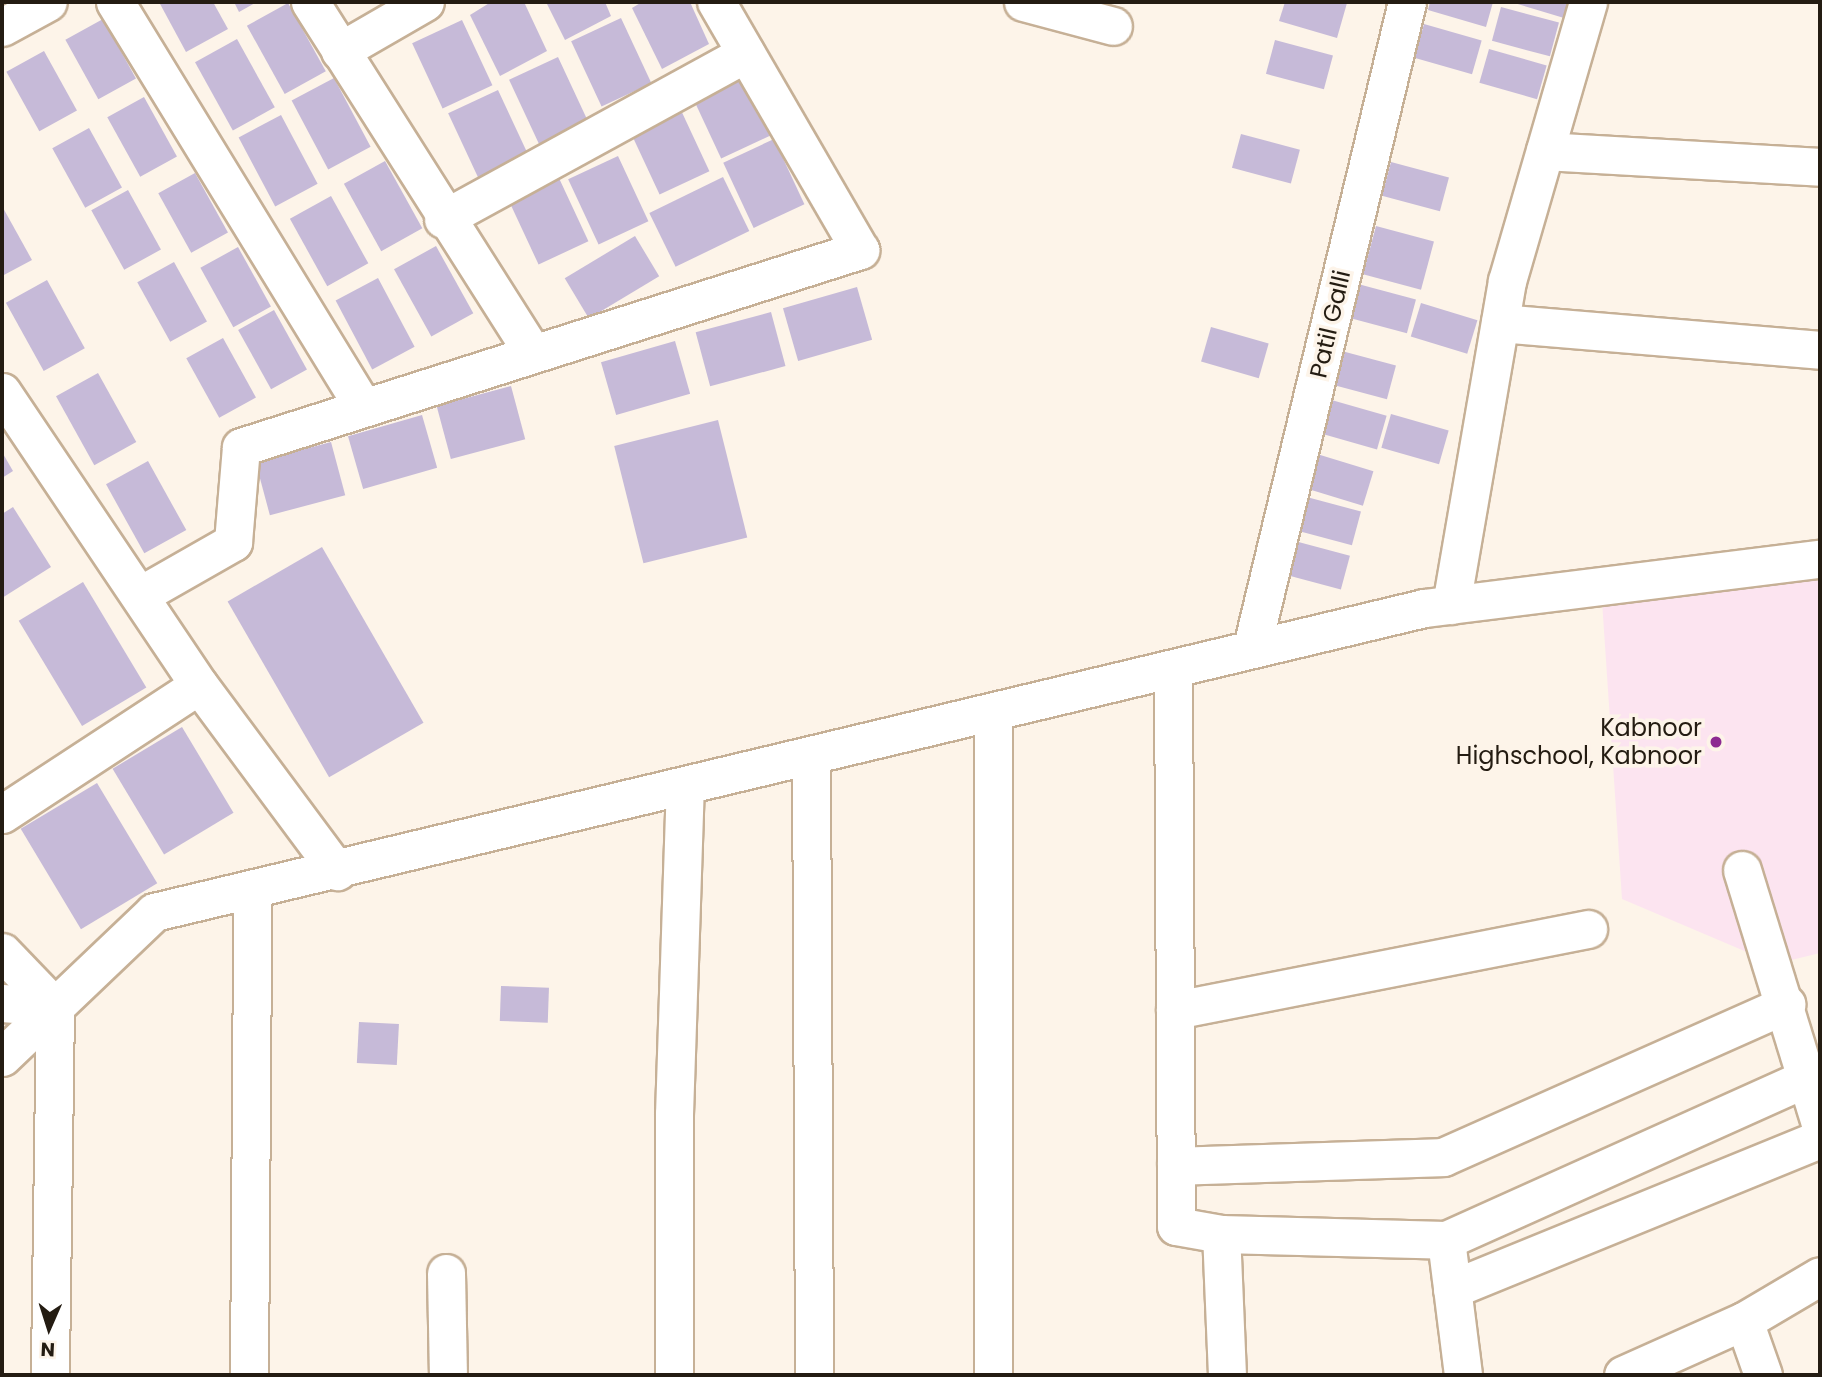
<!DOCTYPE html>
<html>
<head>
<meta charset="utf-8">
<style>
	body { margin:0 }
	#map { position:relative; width:1822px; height:1377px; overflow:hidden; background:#fdf4e9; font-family:Poppins,sans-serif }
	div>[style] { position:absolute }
	.education>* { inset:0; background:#fce4f0 }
	.building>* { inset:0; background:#c6bad8; transform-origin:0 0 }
	.roads { filter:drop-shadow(2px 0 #c6b096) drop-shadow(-2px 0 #c6b096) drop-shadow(0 2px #c6b096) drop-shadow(0 -2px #c6b096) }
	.minor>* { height:37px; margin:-18.5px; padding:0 18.5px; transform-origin:18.5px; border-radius:18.5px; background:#fff }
	.dots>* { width:19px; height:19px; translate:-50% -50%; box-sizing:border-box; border:4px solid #fdf4e9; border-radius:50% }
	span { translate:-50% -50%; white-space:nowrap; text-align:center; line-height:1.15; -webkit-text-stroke:7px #fdf4e9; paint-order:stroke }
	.street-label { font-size:24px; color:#241c12 }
	.poi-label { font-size:24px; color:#241c12 }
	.right { translate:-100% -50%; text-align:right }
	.frame { position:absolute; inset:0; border:4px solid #241c12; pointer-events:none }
	.north { position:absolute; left:14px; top:1293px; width:70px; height:70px; -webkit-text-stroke:5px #fdf4e9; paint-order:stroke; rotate:183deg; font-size:19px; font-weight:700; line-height:28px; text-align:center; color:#241c12 }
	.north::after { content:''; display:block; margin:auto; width:24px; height:32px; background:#241c12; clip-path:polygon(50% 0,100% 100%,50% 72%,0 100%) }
</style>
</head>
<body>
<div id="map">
	<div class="education">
		<i style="clip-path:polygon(1820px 568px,1820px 953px,1775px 964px,1622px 899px,1601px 586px)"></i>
	</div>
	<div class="building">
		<i style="clip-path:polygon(159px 2px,213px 2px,228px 29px,186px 52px)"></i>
		<i style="clip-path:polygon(234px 2px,257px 2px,239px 12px)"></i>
		<i style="clip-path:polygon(491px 2px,524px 2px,547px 51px,500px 76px,470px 15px)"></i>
		<i style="clip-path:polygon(546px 2px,605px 2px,611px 16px,565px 40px)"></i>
		<i style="clip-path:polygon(642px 2px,690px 2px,709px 44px,662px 69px,632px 8px)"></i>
		<i style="clip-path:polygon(1285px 2px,1347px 3px,1337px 38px,1279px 21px)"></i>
		<i style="clip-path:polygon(1430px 2px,1493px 2px,1486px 27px,1428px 10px)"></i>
		<i style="clip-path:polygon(1511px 2px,1569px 2px,1564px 18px)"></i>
		<i style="left:288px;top:3px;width:78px;height:47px;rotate:61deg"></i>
		<i style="left:1501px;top:7px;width:60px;height:35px;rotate:15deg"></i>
		<i style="left:621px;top:18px;width:72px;height:55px;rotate:65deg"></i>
		<i style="left:103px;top:19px;width:68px;height:43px;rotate:61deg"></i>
		<i style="left:462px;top:20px;width:72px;height:55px;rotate:65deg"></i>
		<i style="left:1424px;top:24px;width:60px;height:35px;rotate:16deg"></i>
		<i style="left:237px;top:39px;width:78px;height:48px;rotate:61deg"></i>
		<i style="left:1275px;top:40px;width:60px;height:35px;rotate:15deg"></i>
		<i style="left:1489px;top:49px;width:60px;height:35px;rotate:16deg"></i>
		<i style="left:44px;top:51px;width:68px;height:43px;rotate:61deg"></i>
		<i style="left:558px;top:57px;width:72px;height:54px;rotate:65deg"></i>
		<i style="left:741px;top:71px;width:71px;height:55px;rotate:65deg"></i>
		<i style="left:334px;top:78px;width:78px;height:48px;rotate:62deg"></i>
		<i style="left:498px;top:90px;width:72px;height:55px;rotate:65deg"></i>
		<i style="left:144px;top:97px;width:68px;height:42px;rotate:61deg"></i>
		<i style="left:679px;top:106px;width:72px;height:55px;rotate:65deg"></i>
		<i style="left:281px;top:115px;width:78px;height:48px;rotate:62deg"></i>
		<i style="left:89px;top:128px;width:68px;height:42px;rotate:61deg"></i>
		<i style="left:1241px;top:134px;width:61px;height:35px;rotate:15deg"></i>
		<i style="left:774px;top:139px;width:72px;height:56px;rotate:65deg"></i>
		<i style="left:618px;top:156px;width:72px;height:55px;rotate:65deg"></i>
		<i style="left:385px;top:161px;width:77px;height:47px;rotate:61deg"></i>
		<i style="left:1391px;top:162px;width:60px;height:35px;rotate:15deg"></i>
		<i style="left:195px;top:173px;width:68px;height:42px;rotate:61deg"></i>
		<i style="left:558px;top:176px;width:72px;height:55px;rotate:65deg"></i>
		<i style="left:723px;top:177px;width:60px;height:82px;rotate:64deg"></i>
		<i style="left:128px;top:190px;width:68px;height:42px;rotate:61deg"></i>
		<i style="left:331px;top:196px;width:77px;height:47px;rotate:61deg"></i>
		<i style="clip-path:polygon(2px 206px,32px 260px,2px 276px)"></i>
		<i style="left:1376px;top:226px;width:60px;height:50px;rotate:15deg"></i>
		<i style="left:635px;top:236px;width:47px;height:82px;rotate:59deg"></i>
		<i style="left:436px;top:246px;width:77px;height:48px;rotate:61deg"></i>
		<i style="left:238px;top:247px;width:68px;height:43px;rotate:61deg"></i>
		<i style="left:174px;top:262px;width:68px;height:42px;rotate:61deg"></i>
		<i style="left:378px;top:278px;width:78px;height:48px;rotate:62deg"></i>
		<i style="left:47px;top:280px;width:78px;height:47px;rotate:61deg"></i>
		<i style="left:1358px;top:284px;width:60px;height:35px;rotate:15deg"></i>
		<i style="left:857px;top:287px;width:55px;height:77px;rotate:74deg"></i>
		<i style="left:1421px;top:303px;width:59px;height:35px;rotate:17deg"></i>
		<i style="left:274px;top:310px;width:68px;height:41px;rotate:61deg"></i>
		<i style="left:771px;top:312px;width:56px;height:78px;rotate:75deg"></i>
		<i style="left:1211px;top:327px;width:60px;height:36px;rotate:16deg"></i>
		<i style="left:223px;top:338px;width:68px;height:42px;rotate:61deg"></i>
		<i style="left:675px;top:341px;width:55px;height:77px;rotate:74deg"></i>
		<i style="left:1338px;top:350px;width:60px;height:35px;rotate:15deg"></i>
		<i style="left:98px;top:373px;width:79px;height:48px;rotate:61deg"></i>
		<i style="left:511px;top:386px;width:55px;height:77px;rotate:75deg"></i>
		<i style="left:1328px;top:399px;width:61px;height:35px;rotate:16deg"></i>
		<i style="left:1391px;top:414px;width:60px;height:35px;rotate:16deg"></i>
		<i style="left:422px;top:415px;width:55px;height:77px;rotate:74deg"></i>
		<i style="left:718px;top:420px;width:121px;height:107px;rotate:76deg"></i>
		<i style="left:331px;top:442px;width:55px;height:78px;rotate:75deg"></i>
		<i style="clip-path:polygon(2px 452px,13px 471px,2px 478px)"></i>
		<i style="left:1317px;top:454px;width:59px;height:36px;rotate:17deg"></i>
		<i style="left:148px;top:461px;width:79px;height:48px;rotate:61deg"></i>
		<i style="left:1303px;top:496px;width:60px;height:35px;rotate:15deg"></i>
		<i style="clip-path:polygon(13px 507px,51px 567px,2px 598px,2px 514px)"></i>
		<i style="left:1291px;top:540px;width:61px;height:35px;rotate:15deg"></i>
		<i style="left:322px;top:547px;width:203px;height:109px;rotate:60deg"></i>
		<i style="left:83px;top:582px;width:123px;height:75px;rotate:59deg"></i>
		<i style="left:182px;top:727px;width:100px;height:81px;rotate:59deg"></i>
		<i style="left:97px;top:783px;width:117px;height:89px;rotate:59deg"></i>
		<i style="left:501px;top:986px;width:48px;height:35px;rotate:2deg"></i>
		<i style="left:359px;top:1022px;width:40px;height:41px;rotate:3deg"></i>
	</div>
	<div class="roads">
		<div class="minor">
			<i style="left:115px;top:2px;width:473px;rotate:58.5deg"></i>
			<i style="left:310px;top:2px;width:412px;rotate:57.6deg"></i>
			<i style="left:1023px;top:2px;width:93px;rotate:14.9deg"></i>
			<i style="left:2px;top:27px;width:52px;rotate:-28.5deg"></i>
			<i style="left:340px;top:51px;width:98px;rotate:-30deg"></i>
			<i style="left:1545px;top:151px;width:275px;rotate:3.3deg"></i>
			<i style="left:443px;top:219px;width:345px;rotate:-28.7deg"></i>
			<i style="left:1500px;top:323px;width:321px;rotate:4.8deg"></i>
			<i style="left:2px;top:392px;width:353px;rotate:56.1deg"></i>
			<i style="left:199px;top:685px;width:232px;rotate:53.4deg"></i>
			<i style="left:142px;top:594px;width:105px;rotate:-29.7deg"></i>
			<i style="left:233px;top:542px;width:95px;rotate:-85.2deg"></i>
			<i style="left:241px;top:447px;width:650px;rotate:-17.65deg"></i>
			<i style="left:860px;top:250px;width:287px;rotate:-120.1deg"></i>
			<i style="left:1451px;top:605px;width:329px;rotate:-80.2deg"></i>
			<i style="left:1507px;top:281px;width:291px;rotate:-73.8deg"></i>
			<i style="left:1252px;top:647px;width:663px;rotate:-76.49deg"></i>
			<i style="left:1173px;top:669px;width:557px;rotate:89.69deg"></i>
			<i style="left:1176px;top:1226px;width:46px;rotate:10.1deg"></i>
			<i style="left:811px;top:756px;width:619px;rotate:89.72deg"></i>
			<i style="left:2px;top:814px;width:235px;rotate:-33.2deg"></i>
			<i style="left:1742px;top:870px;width:266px;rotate:72.9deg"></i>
			<i style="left:2px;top:952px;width:76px;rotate:46.1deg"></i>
			<i style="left:55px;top:1007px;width:368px;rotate:90.8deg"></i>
			<i style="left:2px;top:1003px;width:53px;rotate:4.3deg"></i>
			<i style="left:1175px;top:1010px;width:421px;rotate:-11.1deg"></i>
			<i style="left:2px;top:1057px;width:210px;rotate:-43.6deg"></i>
			<i style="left:154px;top:912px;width:1306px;rotate:-13.46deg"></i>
			<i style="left:1424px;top:608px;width:399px;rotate:-7.1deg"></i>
			<i style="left:1176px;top:1166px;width:267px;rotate:-1.9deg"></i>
			<i style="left:1443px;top:1157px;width:376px;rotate:-24deg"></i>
			<i style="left:1446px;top:1240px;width:410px;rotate:-24.2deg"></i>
			<i style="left:446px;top:1273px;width:102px;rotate:88.9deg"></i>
			<i style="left:1452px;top:1289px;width:397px;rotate:-22.2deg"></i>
			<i style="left:1744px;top:1321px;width:57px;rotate:70.6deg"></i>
			<i style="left:249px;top:1375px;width:485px;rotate:-89.6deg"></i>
			<i style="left:674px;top:1375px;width:261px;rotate:-90deg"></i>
			<i style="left:674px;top:1114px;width:327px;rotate:-88.1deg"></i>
			<i style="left:993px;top:1375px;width:663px;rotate:-90deg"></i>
			<i style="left:1227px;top:1375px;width:141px;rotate:-92.4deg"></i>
			<i style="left:1221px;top:1234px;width:225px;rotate:1.5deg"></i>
			<i style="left:1446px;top:1240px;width:136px;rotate:82.8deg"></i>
			<i style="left:1623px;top:1375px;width:133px;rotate:-24.1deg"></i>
			<i style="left:1744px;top:1321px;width:88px;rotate:-30.6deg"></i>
		</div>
	</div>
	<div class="dots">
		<i style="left:1716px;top:742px;background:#8d2a91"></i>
	</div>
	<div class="street-label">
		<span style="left:1330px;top:324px;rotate:-77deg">Patil Galli</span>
	</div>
	<div class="poi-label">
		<span class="right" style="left:1702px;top:742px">Kabnoor<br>Highschool, Kabnoor</span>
	</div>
	<div class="frame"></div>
	<div class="north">N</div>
</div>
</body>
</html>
